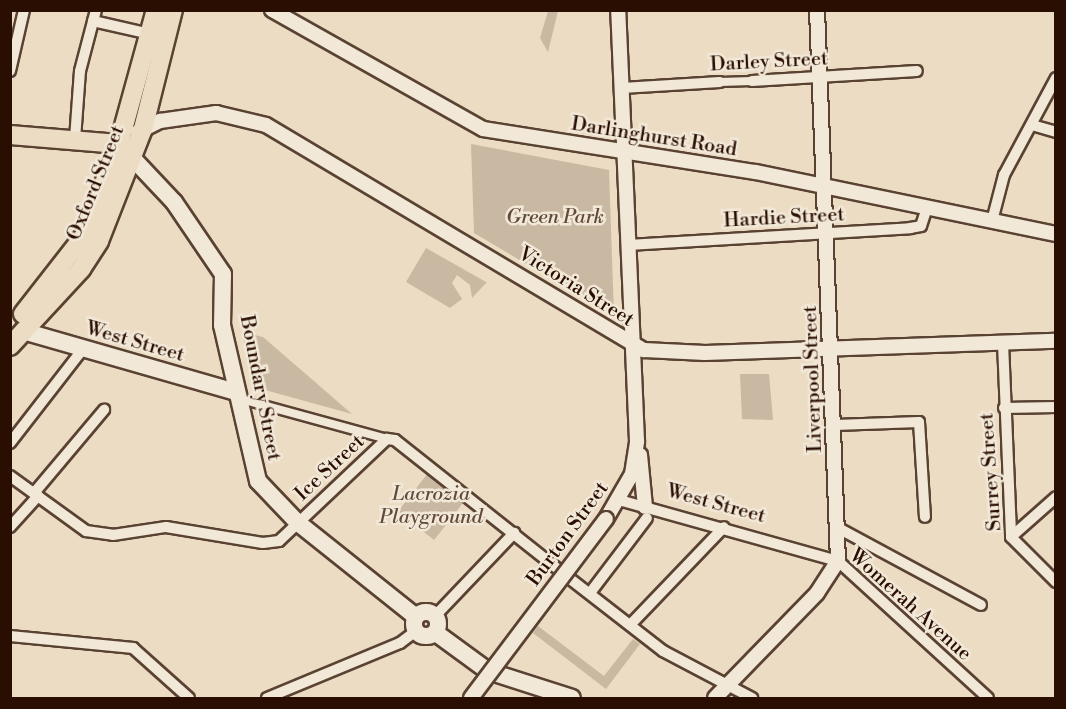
<!DOCTYPE html>
<html>
<head>
<meta charset="utf-8">
<style>
	body { margin:0 }
	#map { position:relative; width:1066px; height:709px; overflow:hidden; background:#ebdcc3; font-family:"Libre Bodoni",serif }
	div>[style] { position:absolute }
	.green>* { inset:0; background:#cab9a2; transform-origin:0 0 }
	.roads { filter:drop-shadow(2px 0 #5a4232) drop-shadow(-2px 0 #5a4232) drop-shadow(0 2px #5a4232) drop-shadow(0 -2px #5a4232) }
	.pedestrian>* { height:8px; margin:-4px; padding:0 4px; transform-origin:4px; border-radius:4px; background:#f2e8d8 }
	.minor>* { height:10px; margin:-5px; padding:0 5px; transform-origin:5px; border-radius:5px; background:#f2e8d8 }
	.tertiary>* { height:14px; margin:-7px; padding:0 7px; transform-origin:7px; border-radius:7px; background:#f2e8d8 }
	.secondary>* { height:16px; margin:-8px; padding:0 8px; transform-origin:8px; border-radius:8px; background:#f2e8d8 }
	.secondary>.ring { margin:-8px; padding:0; box-sizing:content-box; background:none; border:16px solid #f2e8d8; border-radius:50% }
	.primary>* { height:18px; margin:-9px; padding:0 9px; transform-origin:9px; border-radius:9px; background:#ebdcc3 }
	.bridges { filter:drop-shadow(2px 0 #5a4232) drop-shadow(-2px 0 #5a4232) drop-shadow(0 2px #5a4232) drop-shadow(0 -2px #5a4232) }
	.tertiary-bridge>* { height:14px; margin:-7px; padding:0 7px; transform-origin:7px; border-radius:7px; background:#f2e8d8 }
	span { translate:-50% -50%; white-space:nowrap; text-align:center; line-height:1.15; -webkit-text-stroke:5px #f2e8d8; paint-order:stroke }
	.street-label { font-size:20px; color:#2a0e02 }
	.park-label { font-size:20px; color:#624a3a; font-style:italic }
	.frame { position:absolute; inset:0; border:12px solid #2a0e02; pointer-events:none }
</style>
</head>
<body>
<div id="map">
	<div class="green">
		<i style="clip-path:polygon(548px 11px,558px 11px,548px 52px,540px 38px)"></i>
		<i style="clip-path:polygon(471px 144px,609px 170px,614px 316px,474px 233px)"></i>
		<i style="clip-path:polygon(426px 248px,486px 282px,487px 282px,472px 298px,470px 285px,457px 275px,452px 283px,462px 299px,450px 308px,406px 282px)"></i>
		<i style="clip-path:polygon(242px 332px,263px 337px,352px 414px,254px 387px)"></i>
		<i style="clip-path:polygon(740px 374px,769px 374px,773px 420px,742px 419px)"></i>
		<i style="left:428px;top:473px;width:46px;height:49px;rotate:38deg"></i>
		<i style="clip-path:polygon(538px 626px,604px 676px,633px 639px,640px 644px,606px 689px,533px 633px)"></i>
	</div>
	<div class="roads">
		<div class="pedestrian">
			<i style="left:720px;top:82px;width:32px;rotate:-2deg"></i>
			<i style="left:237px;top:398px;width:156px;rotate:15.3deg"></i>
		</div>
		<div class="minor">
			<i style="left:93px;top:21px;width:58px;rotate:12.8deg"></i>
			<i style="left:10px;top:71px;width:63px;rotate:-77.1deg"></i>
			<i style="left:752px;top:81px;width:165px;rotate:-3.5deg"></i>
			<i style="left:622px;top:88px;width:98px;rotate:-3.5deg"></i>
			<i style="left:1032px;top:125px;width:25px;rotate:16deg"></i>
			<i style="left:75px;top:139px;width:68px;rotate:-85.8deg"></i>
			<i style="left:80px;top:71px;width:63px;rotate:-75.3deg"></i>
			<i style="left:992px;top:221px;width:48px;rotate:-75.4deg"></i>
			<i style="left:1004px;top:175px;width:110px;rotate:-61.8deg"></i>
			<i style="left:628px;top:245px;width:283px;rotate:-3.4deg"></i>
			<i style="left:910px;top:228px;width:11px;rotate:-10deg"></i>
			<i style="left:921px;top:226px;width:19px;rotate:-72deg"></i>
			<i style="left:1003px;top:343px;width:194px;rotate:87.6deg"></i>
			<i style="left:1011px;top:537px;width:64px;rotate:45deg"></i>
			<i style="left:1004px;top:408px;width:52px;rotate:-1.1deg"></i>
			<i style="left:835px;top:425px;width:84px;rotate:-2deg"></i>
			<i style="left:919px;top:422px;width:95px;rotate:86.4deg"></i>
			<i style="left:10px;top:443px;width:119px;rotate:-52.2deg"></i>
			<i style="left:10px;top:476px;width:94px;rotate:35.9deg"></i>
			<i style="left:86px;top:531px;width:27px;rotate:8deg"></i>
			<i style="left:113px;top:535px;width:54px;rotate:-8.6deg"></i>
			<i style="left:166px;top:527px;width:98px;rotate:9.4deg"></i>
			<i style="left:263px;top:543px;width:16px;rotate:-7deg"></i>
			<i style="left:279px;top:541px;width:149px;rotate:-43.4deg"></i>
			<i style="left:387px;top:439px;width:8px;rotate:7deg"></i>
			<i style="left:395px;top:440px;width:208px;rotate:38.4deg"></i>
			<i style="left:34px;top:493px;width:109px;rotate:-49.9deg"></i>
			<i style="left:619px;top:500px;width:227px;rotate:15.6deg"></i>
			<i style="left:838px;top:561px;width:203px;rotate:42.4deg"></i>
			<i style="left:10px;top:527px;width:42px;rotate:-47.9deg"></i>
			<i style="left:840px;top:529px;width:160px;rotate:28.3deg"></i>
			<i style="left:1011px;top:537px;width:60px;rotate:-41.6deg"></i>
			<i style="left:569px;top:578px;width:119px;rotate:37.8deg"></i>
			<i style="left:663px;top:651px;width:101px;rotate:27.8deg"></i>
			<i style="left:590px;top:593px;width:94px;rotate:-52.8deg"></i>
			<i style="left:435px;top:616px;width:115px;rotate:-46.4deg"></i>
			<i style="left:631px;top:624px;width:134px;rotate:-46.2deg"></i>
			<i style="left:10px;top:636px;width:124px;rotate:5.6deg"></i>
			<i style="left:133px;top:648px;width:75px;rotate:41.8deg"></i>
			<i style="left:267px;top:698px;width:144px;rotate:-22.5deg"></i>
			<i style="left:400px;top:643px;width:20px;rotate:-37deg"></i>
		</div>
		<div class="tertiary">
			<i style="left:272px;top:10px;width:242px;rotate:29.4deg"></i>
			<i style="left:483px;top:129px;width:276px;rotate:9deg"></i>
			<i style="left:756px;top:172px;width:306px;rotate:11.7deg"></i>
			<i style="left:138px;top:132px;width:25px;rotate:-27deg"></i>
			<i style="left:160px;top:121px;width:57px;rotate:-8.1deg"></i>
			<i style="left:216px;top:113px;width:51px;rotate:13.5deg"></i>
			<i style="left:266px;top:125px;width:440px;rotate:30.8deg"></i>
			<i style="left:644px;top:350px;width:61px;rotate:2.8deg"></i>
			<i style="left:705px;top:353px;width:351px;rotate:-2deg"></i>
			<i style="left:640px;top:455px;width:52px;rotate:84.5deg"></i>
			<i style="left:606px;top:519px;width:52px;rotate:-60deg"></i>
			<i style="left:632px;top:474px;width:33px;rotate:-81deg"></i>
			<i style="left:637px;top:441px;width:431px;rotate:-92.5deg"></i>
			<i style="left:715px;top:698px;width:146px;rotate:-45.8deg"></i>
			<i style="left:817px;top:593px;width:38px;rotate:-57deg"></i>
			<i style="left:838px;top:561px;width:551px;rotate:-92.18deg"></i>
		</div>
		<div class="secondary">
			<i style="left:124px;top:149px;width:73px;rotate:46.7deg"></i>
			<i style="left:174px;top:202px;width:87px;rotate:55.8deg"></i>
			<i style="left:223px;top:274px;width:51px;rotate:91.1deg"></i>
			<i style="left:222px;top:325px;width:160px;rotate:77deg"></i>
			<i style="left:258px;top:481px;width:57px;rotate:46.4deg"></i>
			<i style="left:297px;top:522px;width:152px;rotate:38.6deg"></i>
			<i style="left:23px;top:331px;width:222px;rotate:16deg"></i>
			<i class="ring" style="left:414px;top:612px;width:8px;height:8px"></i>
			<i style="left:436px;top:633px;width:64px;rotate:36.2deg"></i>
			<i style="left:488px;top:671px;width:88px;rotate:17.8deg"></i>
		</div>
		<div class="primary">
			<i style="left:10px;top:135px;width:109px;rotate:4.7deg"></i>
			<i style="left:23px;top:314px;width:99px;rotate:-52deg"></i>
			<i style="left:84px;top:236px;width:98px;rotate:-69.2deg"></i>
			<i style="left:119px;top:144px;width:139px;rotate:-74.6deg"></i>
			<i style="left:10px;top:346px;width:105px;rotate:-47.3deg"></i>
			<i style="left:81px;top:269px;width:33px;rotate:-57deg"></i>
			<i style="left:99px;top:241px;width:120px;rotate:-68.6deg"></i>
			<i style="left:143px;top:129px;width:123px;rotate:-75.9deg"></i>
		</div>
	</div>
	<div class="bridges">
		<div class="tertiary-bridge">
			<i style="left:471px;top:698px;width:224px;rotate:-53deg"></i>
		</div>
	</div>
	<div class="street-label">
		<span style="left:769px;top:62px;rotate:-3deg">Darley Street</span>
		<span style="left:654px;top:137px;rotate:9deg">Darlinghurst Road</span>
		<span style="left:96px;top:183px;rotate:-68deg">Oxford Street</span>
		<span style="left:784px;top:218px;rotate:-3deg">Hardie Street</span>
		<span style="left:576px;top:287px;rotate:32deg">Victoria Street</span>
		<span style="left:135px;top:342px;rotate:16deg">West Street</span>
		<span style="left:813px;top:379px;rotate:-92deg">Liverpool Street</span>
		<span style="left:260px;top:388px;rotate:79deg">Boundary Street</span>
		<span style="left:330px;top:468px;rotate:-43deg">Ice Street</span>
		<span style="left:991px;top:472px;rotate:-94deg">Surrey Street</span>
		<span style="left:716px;top:504px;rotate:15deg">West Street</span>
		<span style="left:568px;top:534px;rotate:-54deg">Burton Street</span>
		<span style="left:910px;top:605px;rotate:42deg">Womerah Avenue</span>
	</div>
	<div class="park-label">
		<span style="left:555px;top:217px">Green Park</span>
		<span style="left:431px;top:506px">Lacrozia<br>Playground</span>
	</div>
	<div class="frame"></div>
</div>
</body>
</html>
